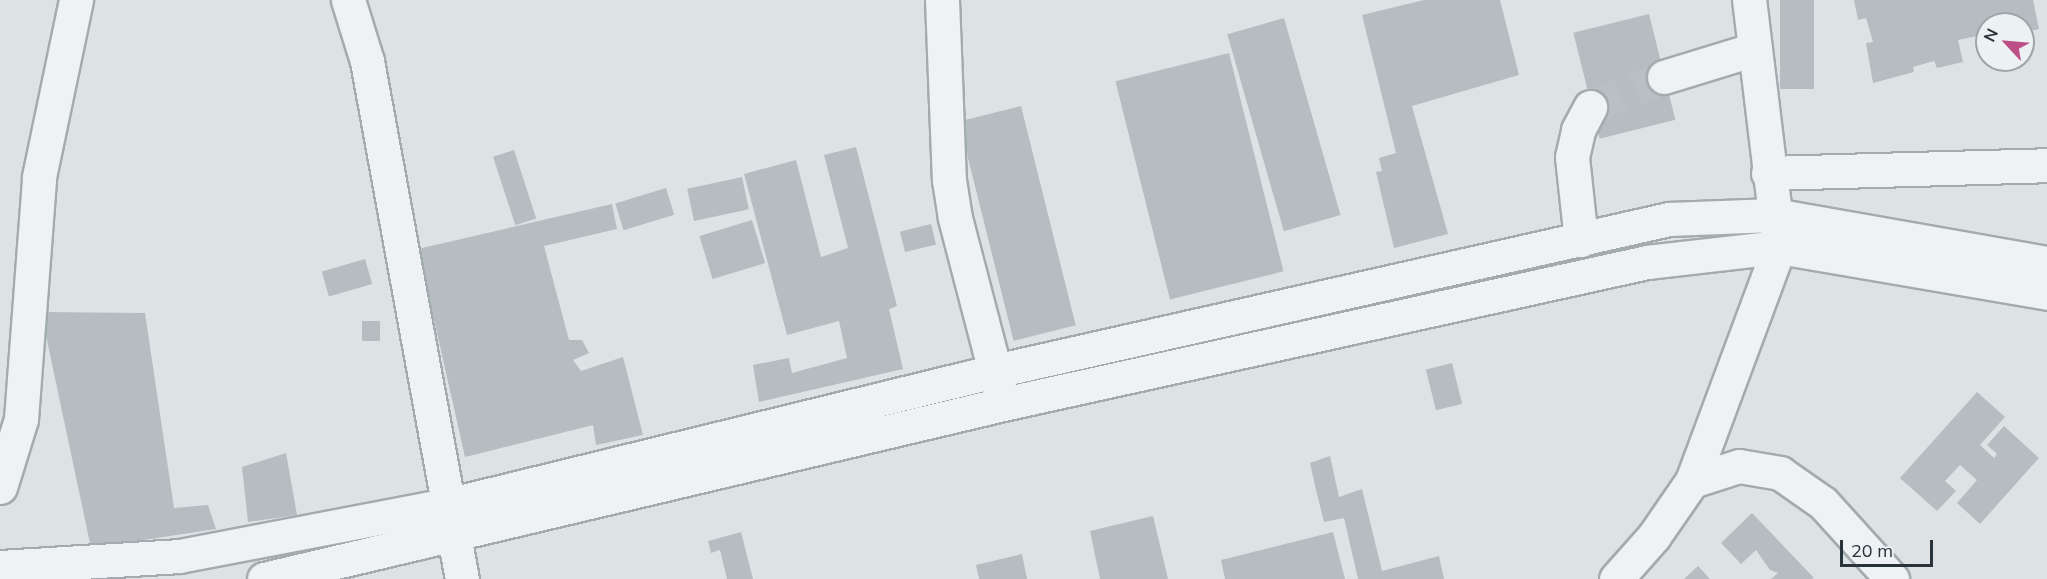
<!DOCTYPE html>
<html>
<head>
<meta charset="utf-8">
<style>
	body { margin:0 }
	#map { position:relative; width:2047px; height:579px; overflow:hidden; background:#dde3e5; font-family:Mulish,sans-serif }
	div>[style] { position:absolute }
	.building>* { inset:0; background:#b5bdc1; transform-origin:0 0 }
	.minor-tunnel>* { height:33px; margin-top:-16.5px; transform-origin:0; background:repeating-linear-gradient(90deg,#b9c0c3 0 33px,transparent 0 49px) }
	.roads { filter:drop-shadow(2px 0 #a3abae) drop-shadow(-2px 0 #a3abae) drop-shadow(0 2px #a3abae) drop-shadow(0 -2px #a3abae) }
	.minor>* { height:33px; margin:-16.5px; padding:0 16.5px; transform-origin:16.5px; border-radius:16.5px; background:#eff2f4 }
	span { translate:-50% -50%; white-space:nowrap; text-align:center; line-height:1.15; -webkit-text-stroke:5px #ecf1f3; paint-order:stroke }
	.north { position:absolute; left:1975px; top:12px; width:60px; height:60px; box-sizing:border-box; background:#ecf1f3; border:2px solid #9ea5a9; border-radius:50%; rotate:296deg; font-size:16px; font-weight:700; line-height:24px; text-align:center; color:#283439 }
	.north::after { content:''; display:block; margin:auto; width:21px; height:27px; background:#bc4f86; clip-path:polygon(50% 0,100% 100%,50% 72%,0 100%) }
	.scale { position:absolute; left:1840px; top:540px; width:93px; height:27px; box-sizing:border-box; border:3px solid #283439; border-top:0; padding-left:8px; font-size:18px; line-height:21px; white-space:nowrap; color:#283439; -webkit-text-stroke:4px #ecf1f3; paint-order:stroke }
</style>
</head>
<body>
<div id="map">
	<div class="building">
		<i style="clip-path:polygon(1424px 0,1500px 0,1519px 75px,1412px 106px,1448px 234px,1394px 248px,1376px 172px,1382px 171px,1379px 158px,1396px 153px,1362px 15px)"></i>
		<i style="left:1780px;top:0;width:34px;height:89px"></i>
		<i style="clip-path:polygon(1854px 0,2033px 0,2039px 29px,2023px 33px,2023px 24px,1987px 24px,1987px 34px,1958px 40px,1963px 62px,1937px 68px,1934px 61px,1913px 67px,1914px 72px,1873px 83px,1866px 43px,1873px 42px,1866px 18px,1858px 20px)"></i>
		<i style="left:1649px;top:14px;width:109px;height:78px;rotate:76deg"></i>
		<i style="left:1284px;top:18px;width:205px;height:59px;rotate:74deg"></i>
		<i style="left:1229px;top:53px;width:225px;height:117px;rotate:76deg"></i>
		<i style="left:1021px;top:106px;width:226px;height:64px;rotate:76deg"></i>
		<i style="clip-path:polygon(856px 147px,897px 306px,889px 309px,903px 369px,759px 402px,753px 365px,789px 358px,792px 373px,847px 358px,839px 321px,787px 335px,744px 174px,796px 160px,821px 257px,848px 248px,824px 155px)"></i>
		<i style="left:514px;top:150px;width:72px;height:22px;rotate:72deg"></i>
		<i style="left:742px;top:177px;width:33px;height:56px;rotate:78deg"></i>
		<i style="left:666px;top:188px;width:28px;height:53px;rotate:73deg"></i>
		<i style="clip-path:polygon(612px 204px,617px 229px,544px 246px,569px 340px,582px 340px,589px 353px,573px 360px,581px 371px,623px 357px,643px 435px,596px 445px,593px 425px,465px 457px,418px 249px)"></i>
		<i style="left:752px;top:220px;width:45px;height:55px;rotate:73deg"></i>
		<i style="left:931px;top:224px;width:21px;height:32px;rotate:76deg"></i>
		<i style="left:365px;top:259px;width:26px;height:45px;rotate:74deg"></i>
		<i style="clip-path:polygon(41px 312px,145px 313px,174px 508px,208px 505px,216px 529px,91px 548px)"></i>
		<i style="left:362px;top:321px;width:18px;height:20px"></i>
		<i style="left:1452px;top:363px;width:42px;height:27px;rotate:76deg"></i>
		<i style="clip-path:polygon(1977px 392px,2005px 417px,1980px 445px,1994px 458px,1997px 454px,1987px 445px,2004px 426px,2039px 458px,1980px 524px,1957px 503px,1977px 480px,1960px 465px,1945px 481px,1956px 491px,1937px 511px,1900px 478px)"></i>
		<i style="clip-path:polygon(286px 453px,297px 515px,248px 522px,242px 467px)"></i>
		<i style="clip-path:polygon(1330px 456px,1339px 497px,1362px 489px,1382px 571px,1439px 556px,1444px 579px,1358px 579px,1344px 518px,1324px 522px,1315px 486px,1310px 463px)"></i>
		<i style="clip-path:polygon(1752px 513px,1814px 578px,1812px 579px,1771px 579px,1778px 573px,1770px 570px,1756px 550px,1741px 564px,1721px 543px)"></i>
		<i style="clip-path:polygon(1153px 516px,1168px 579px,1100px 579px,1090px 531px)"></i>
		<i style="clip-path:polygon(741px 532px,753px 579px,727px 579px,720px 550px,711px 553px,708px 541px)"></i>
		<i style="clip-path:polygon(1333px 532px,1345px 579px,1225px 579px,1221px 560px)"></i>
		<i style="clip-path:polygon(1022px 554px,1027px 579px,979px 579px,976px 565px)"></i>
		<i style="clip-path:polygon(1698px 566px,1710px 579px,1684px 579px)"></i>
	</div>
	<div class="minor-tunnel">
		<i style="left:1590px;top:107px;width:80px;rotate:-22.1deg"></i>
	</div>
	<div class="roads">
		<div class="minor">
			<i style="left:348px;top:0;width:64px;rotate:72.7deg"></i>
			<i style="left:367px;top:61px;width:527px;rotate:79.61deg"></i>
			<i style="left:942px;top:0;width:180px;rotate:87.8deg"></i>
			<i style="left:949px;top:180px;width:38px;rotate:81deg"></i>
			<i style="left:955px;top:218px;width:179px;rotate:75.4deg"></i>
			<i style="left:1664px;top:77px;width:95px;rotate:-17.1deg"></i>
			<i style="left:1768px;top:173px;width:279px;rotate:-1.6deg"></i>
			<i style="left:1581px;top:240px;width:83px;rotate:-96.2deg"></i>
			<i style="left:1572px;top:157px;width:28px;rotate:-77deg"></i>
			<i style="left:1578px;top:130px;width:26px;rotate:-62deg"></i>
			<i style="left:1692px;top:481px;width:49px;rotate:-17.7deg"></i>
			<i style="left:1739px;top:466px;width:42px;rotate:9.7deg"></i>
			<i style="left:1780px;top:473px;width:52px;rotate:34.9deg"></i>
			<i style="left:1823px;top:503px;width:103px;rotate:47.8deg"></i>
			<i style="left:0;top:487px;width:71px;rotate:-72.8deg"></i>
			<i style="left:21px;top:419px;width:243px;rotate:-85.7deg"></i>
			<i style="left:39px;top:177px;width:181px;rotate:-78.2deg"></i>
			<i style="left:0;top:567px;width:179px;rotate:-3.5deg"></i>
			<i style="left:179px;top:556px;width:273px;rotate:-10.8deg"></i>
			<i style="left:447px;top:505px;width:564px;rotate:-13.74deg"></i>
			<i style="left:995px;top:371px;width:691px;rotate:-12.71deg"></i>
			<i style="left:1669px;top:219px;width:105px;rotate:-2.2deg"></i>
			<i style="left:1774px;top:215px;width:277px;rotate:10deg"></i>
			<i style="left:264px;top:579px;width:759px;rotate:-13.32deg"></i>
			<i style="left:1003px;top:404px;width:659px;rotate:-12.43deg"></i>
			<i style="left:1647px;top:262px;width:133px;rotate:-6.5deg"></i>
			<i style="left:1779px;top:247px;width:272px;rotate:9.7deg"></i>
			<i style="left:1616px;top:579px;width:57px;rotate:-48.5deg"></i>
			<i style="left:1654px;top:536px;width:67px;rotate:-55.4deg"></i>
			<i style="left:1692px;top:481px;width:250px;rotate:-69.6deg"></i>
			<i style="left:1779px;top:247px;width:249px;rotate:-96.9deg"></i>
		</div>
	</div>
	<div class="north">N</div>
	<div class="scale">20 m</div>
</div>
</body>
</html>
